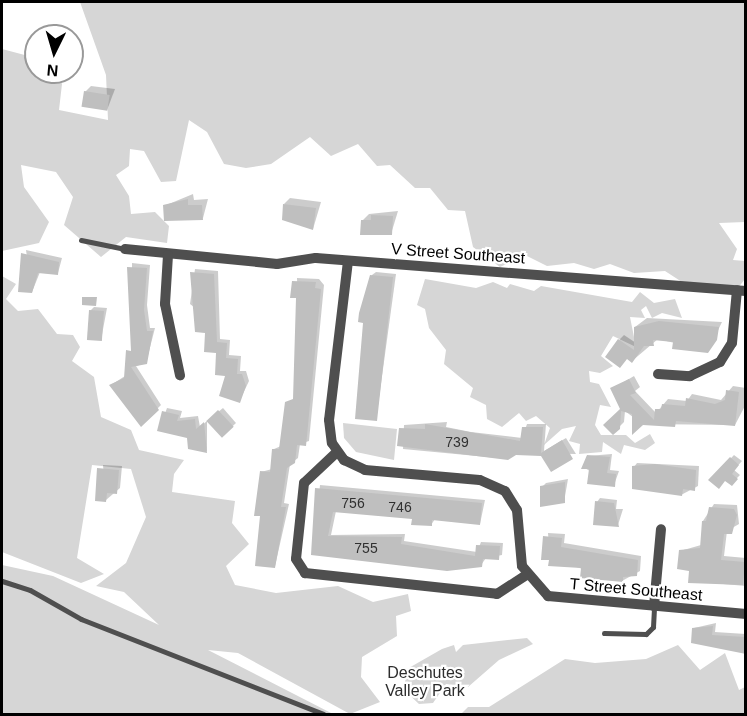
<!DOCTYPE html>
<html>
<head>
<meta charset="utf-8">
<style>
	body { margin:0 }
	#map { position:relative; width:747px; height:716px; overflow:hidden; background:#fff; font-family:Helvetica,sans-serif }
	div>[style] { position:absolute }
	.green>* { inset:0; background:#d6d6d6 }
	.shadow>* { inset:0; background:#0003 }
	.building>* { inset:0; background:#bfbfbf; transform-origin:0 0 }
	.lane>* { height:5px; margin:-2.5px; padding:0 2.5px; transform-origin:2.5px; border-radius:2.5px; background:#4f4f4f }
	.street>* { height:10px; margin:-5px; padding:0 5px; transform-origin:5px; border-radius:5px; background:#4f4f4f }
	span { translate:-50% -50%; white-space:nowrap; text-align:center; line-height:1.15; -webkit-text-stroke:4.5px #fff; paint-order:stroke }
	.number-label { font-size:14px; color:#303030 }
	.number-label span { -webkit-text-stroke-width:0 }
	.street-label { font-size:16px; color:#000 }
	.park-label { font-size:16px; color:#2d2d2d }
	.frame { position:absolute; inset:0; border:3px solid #000; pointer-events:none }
	.north { position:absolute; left:24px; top:24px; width:60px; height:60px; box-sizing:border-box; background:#fff; border:2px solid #999; border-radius:50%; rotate:185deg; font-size:16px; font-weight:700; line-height:24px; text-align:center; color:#000 }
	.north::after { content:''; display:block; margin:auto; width:21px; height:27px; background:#000; clip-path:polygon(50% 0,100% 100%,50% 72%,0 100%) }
</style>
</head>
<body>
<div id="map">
	<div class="green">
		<i style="clip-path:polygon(80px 2px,745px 2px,745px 222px,719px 223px,737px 249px,733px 260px,745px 261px,745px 279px,738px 288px,682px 282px,665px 271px,634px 273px,610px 264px,594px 269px,574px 263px,547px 266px,525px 255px,500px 267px,473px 247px,465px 211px,448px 210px,430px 188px,415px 188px,390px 165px,377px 166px,358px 144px,331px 156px,310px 137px,271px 164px,246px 168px,224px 164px,207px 132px,189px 120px,176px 181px,161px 182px,144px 151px,130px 149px,129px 166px,116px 175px,129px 196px,131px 214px,155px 212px,169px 226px,167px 243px,126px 237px,101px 257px,64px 225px,73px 197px,56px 172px,21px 165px,24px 187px,49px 222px,39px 243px,2px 251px,2px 49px,36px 58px,36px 72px,58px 72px,62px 84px,59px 110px,108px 120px,106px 75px)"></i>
		<i style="clip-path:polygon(2px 276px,16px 284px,6px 299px,18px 311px,38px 309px,57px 334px,73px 335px,80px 347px,72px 361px,94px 377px,101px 417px,131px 430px,139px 450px,184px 460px,174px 474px,172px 492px,235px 501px,232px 523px,249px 544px,226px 566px,235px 585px,276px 593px,338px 586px,373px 602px,408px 594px,411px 611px,396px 616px,397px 636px,362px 657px,361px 677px,380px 702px,350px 714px,238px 653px,208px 650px,333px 714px,2px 714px,2px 565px,53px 576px,159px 625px,124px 592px,96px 586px,126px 563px,146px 517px,131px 469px,92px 465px,77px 558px,104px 574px,81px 583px,2px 552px)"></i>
		<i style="clip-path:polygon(425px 279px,476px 288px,493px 282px,507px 288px,510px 284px,534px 291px,541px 286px,632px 302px,640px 292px,654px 303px,675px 299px,682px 318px,662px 313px,652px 318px,646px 306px,641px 310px,645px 318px,630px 317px,636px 347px,613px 336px,601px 356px,613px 366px,600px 373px,589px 371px,590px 382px,599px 384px,611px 407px,600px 405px,595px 425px,601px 435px,626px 435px,635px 443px,650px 434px,655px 443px,645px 450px,624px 445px,621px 454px,603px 442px,602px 452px,579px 454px,580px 444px,569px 441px,576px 426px,562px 429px,544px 445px,550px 428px,536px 416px,526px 421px,519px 413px,502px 427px,487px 419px,486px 405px,470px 397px,473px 388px,444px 364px,446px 350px,429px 328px,425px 309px,417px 305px)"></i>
		<i style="clip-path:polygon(343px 423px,397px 429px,394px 460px,356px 452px,344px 438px)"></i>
		<i style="clip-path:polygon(527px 638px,533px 644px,499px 660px,468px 687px,446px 684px,433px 703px,419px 704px,404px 690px,407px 669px,442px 649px,454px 645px,456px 652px,463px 645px)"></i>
		<i style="clip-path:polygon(678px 645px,700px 670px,725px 653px,739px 690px,745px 687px,745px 714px,461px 714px,468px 707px,489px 707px,565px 659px,595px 663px,646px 659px)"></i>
	</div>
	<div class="shadow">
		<i style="clip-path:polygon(91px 86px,115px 89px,107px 110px,85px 92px)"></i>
		<i style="clip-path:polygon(193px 194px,194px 200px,208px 199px,203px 218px,164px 206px)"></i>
		<i style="clip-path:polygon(290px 198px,321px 202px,313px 229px,284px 204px)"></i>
		<i style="clip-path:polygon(398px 211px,391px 234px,363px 220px,369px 214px)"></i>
		<i style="clip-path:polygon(26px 250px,62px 258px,58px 273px,40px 272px,32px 292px)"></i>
		<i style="clip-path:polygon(132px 263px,150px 265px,147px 305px,150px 328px,155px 328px,146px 363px,136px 366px,161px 405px,141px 425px,111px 385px,125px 376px,132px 346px)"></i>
		<i style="clip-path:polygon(195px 269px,218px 271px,220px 339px,230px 340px,229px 355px,241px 356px,240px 371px,246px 371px,249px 381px,239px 402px,199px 311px,190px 304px)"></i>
		<i style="clip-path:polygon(376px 272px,396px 274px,376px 420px,372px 275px)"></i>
		<i style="clip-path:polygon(297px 278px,319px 279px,324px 285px,309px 441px,300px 444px,298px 458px,290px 464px,284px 503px,289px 504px,275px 566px,261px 472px,272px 469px,274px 449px,281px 446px,300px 397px)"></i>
		<i style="clip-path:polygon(94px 307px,107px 308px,101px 340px,90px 311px)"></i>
		<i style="clip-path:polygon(647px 318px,722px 322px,708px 351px,658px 339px,632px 361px,619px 340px,624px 335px,636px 343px,635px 327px)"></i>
		<i style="clip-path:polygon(634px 376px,640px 387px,635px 391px,656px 413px,668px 399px,687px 401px,692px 394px,721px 400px,733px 386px,746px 388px,746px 404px,735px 425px,642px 424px,625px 411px,624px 422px,613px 433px,605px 425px,622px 409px,612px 389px)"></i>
		<i style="clip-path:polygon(167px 408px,182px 411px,180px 418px,198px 416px,200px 427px,207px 421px,207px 451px,190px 447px,189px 437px,159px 430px)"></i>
		<i style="clip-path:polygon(223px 408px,236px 423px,222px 436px,212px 417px)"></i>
		<i style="clip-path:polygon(447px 422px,446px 427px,471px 432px,522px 438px,527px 424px,546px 424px,544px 451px,566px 438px,576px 454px,516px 453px,508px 459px,403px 449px,404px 425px)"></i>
		<i style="clip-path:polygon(612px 454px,610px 470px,619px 471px,614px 485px,583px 467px,587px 456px)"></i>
		<i style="clip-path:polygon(734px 455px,742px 461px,734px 470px,740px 475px,735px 480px,710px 480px)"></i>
		<i style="clip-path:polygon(637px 463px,699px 466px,698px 486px,681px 495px,634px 467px)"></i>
		<i style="clip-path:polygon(103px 465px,122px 466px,120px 488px,106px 500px)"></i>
		<i style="clip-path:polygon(568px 479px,564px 502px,542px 487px,546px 483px)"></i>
		<i style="clip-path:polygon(320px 485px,485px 500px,480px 524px,435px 519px,431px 525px,413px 518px,336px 511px,331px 535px,405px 534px,404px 541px,477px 552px,481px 542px,503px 543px,502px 555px,486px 558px,481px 565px,313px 554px)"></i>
		<i style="clip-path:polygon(600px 498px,617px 500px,616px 509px,623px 509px,618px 525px,597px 502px)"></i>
		<i style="clip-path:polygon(714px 504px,737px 505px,739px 524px,727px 531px,724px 556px,746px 558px,746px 586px,689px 581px,691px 569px,680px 551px,701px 545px,703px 521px)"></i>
		<i style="clip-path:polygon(548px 533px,565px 534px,564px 543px,641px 556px,640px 571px,622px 581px,550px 559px)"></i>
		<i style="clip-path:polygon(716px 623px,715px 632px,746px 634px,746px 650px,694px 628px)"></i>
	</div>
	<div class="building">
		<i style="left:84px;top:91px;width:26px;height:16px;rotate:9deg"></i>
		<i style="clip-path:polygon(188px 199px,188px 205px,202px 205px,203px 220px,164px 221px,163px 205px)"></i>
		<i style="clip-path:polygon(283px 204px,316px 208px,313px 230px,282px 220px)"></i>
		<i style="clip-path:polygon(371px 215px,393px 216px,392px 235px,360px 235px,361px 220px,371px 220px)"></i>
		<i style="clip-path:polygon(21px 253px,59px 262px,58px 275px,38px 273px,32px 293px,18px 292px)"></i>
		<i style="clip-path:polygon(127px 267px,147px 268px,144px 310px,147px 331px,153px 331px,147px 364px,131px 367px,159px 410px,141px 427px,109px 385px,124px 378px,126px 350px,131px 351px)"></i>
		<i style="clip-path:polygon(190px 272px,214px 274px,217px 342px,227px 343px,226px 358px,238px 359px,237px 374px,242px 374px,246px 386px,240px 403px,219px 396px,225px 376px,215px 375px,216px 353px,204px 352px,205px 333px,195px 332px)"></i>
		<i style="clip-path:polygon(370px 275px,393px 277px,377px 421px,355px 419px,363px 323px,358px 322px,359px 313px)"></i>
		<i style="clip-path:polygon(292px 281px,316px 282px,315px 288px,321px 289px,306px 446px,297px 445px,295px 463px,287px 468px,281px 507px,286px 507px,275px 568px,255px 566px,260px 516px,254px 516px,260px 471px,270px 472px,272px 449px,279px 449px,285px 402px,293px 399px,296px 298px,290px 298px)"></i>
		<i style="clip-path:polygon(82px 297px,97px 297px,96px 306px,82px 305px)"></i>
		<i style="left:89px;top:310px;width:15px;height:30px;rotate:4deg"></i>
		<i style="clip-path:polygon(659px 321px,719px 327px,717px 340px,708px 353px,672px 349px,673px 342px,653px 340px,654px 346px,644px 346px,632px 363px,627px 359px,620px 368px,605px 357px,618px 339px,634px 350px,634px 327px)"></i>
		<i style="clip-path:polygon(629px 379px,636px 393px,630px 395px,654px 420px,655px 409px,661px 409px,662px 404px,685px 406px,686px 398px,715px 404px,725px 400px,726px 390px,739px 392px,735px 426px,676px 421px,675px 427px,643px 425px,632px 435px,632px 414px,621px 411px,620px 429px,613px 435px,603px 425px,620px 409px,610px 388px)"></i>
		<i style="left:218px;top:410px;width:23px;height:16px;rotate:47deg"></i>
		<i style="clip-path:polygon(162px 411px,179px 415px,177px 421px,195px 419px,196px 429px,204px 422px,207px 453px,188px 449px,187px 438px,157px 431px)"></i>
		<i style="clip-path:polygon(425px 424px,520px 441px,522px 427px,543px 427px,541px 453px,562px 440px,573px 459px,551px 472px,541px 456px,516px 455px,508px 460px,397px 446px,399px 428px,425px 429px)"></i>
		<i style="clip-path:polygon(587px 455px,610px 457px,607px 473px,616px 474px,615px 487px,587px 484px,589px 469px,581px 469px)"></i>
		<i style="clip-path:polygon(730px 457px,739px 465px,732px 474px,738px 479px,732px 486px,725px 481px,719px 489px,708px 480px)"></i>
		<i style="clip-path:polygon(655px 464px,696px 470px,695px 491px,683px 489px,682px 496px,632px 489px,632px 466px)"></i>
		<i style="clip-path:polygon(97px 468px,119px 470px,117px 494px,107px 493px,106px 502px,95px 501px)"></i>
		<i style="clip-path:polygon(565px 482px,565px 503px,540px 507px,540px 486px)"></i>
		<i style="clip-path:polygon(315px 488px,482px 503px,480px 525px,432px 520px,432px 526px,411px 525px,412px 519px,333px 512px,328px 536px,402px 537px,401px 544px,475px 556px,476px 545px,500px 546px,499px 560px,483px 559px,482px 567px,447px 571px,311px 555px)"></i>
		<i style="clip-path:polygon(595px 501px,614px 503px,619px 527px,593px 525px)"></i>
		<i style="clip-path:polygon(709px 507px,734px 509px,737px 515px,732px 534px,724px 534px,721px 560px,745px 562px,743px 585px,688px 583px,689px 571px,677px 569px,679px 550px,700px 548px,702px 521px,706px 521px)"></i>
		<i style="clip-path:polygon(543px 536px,562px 538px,561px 547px,638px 560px,637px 576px,623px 577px,623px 582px,580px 578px,581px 568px,548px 566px,549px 560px,541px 560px)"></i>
		<i style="clip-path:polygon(713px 626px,712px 635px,746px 637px,746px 654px,691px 643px,692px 628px)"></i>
	</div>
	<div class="lane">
		<i style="left:81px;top:240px;width:45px;rotate:11.6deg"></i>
		<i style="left:2px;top:581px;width:29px;rotate:18deg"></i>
		<i style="left:30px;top:590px;width:59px;rotate:29.6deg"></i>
		<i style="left:81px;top:619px;width:260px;rotate:21.4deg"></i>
		<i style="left:604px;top:633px;width:42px;rotate:1.4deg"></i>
		<i style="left:646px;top:634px;width:10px;rotate:-45deg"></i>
		<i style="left:653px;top:627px;width:21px;rotate:-87deg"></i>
	</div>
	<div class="street">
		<i style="left:125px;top:249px;width:153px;rotate:5.6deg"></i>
		<i style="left:277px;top:264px;width:39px;rotate:-9deg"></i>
		<i style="left:316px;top:258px;width:431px;rotate:4.4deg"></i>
		<i style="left:168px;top:255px;width:49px;rotate:93.5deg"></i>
		<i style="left:165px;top:304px;width:73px;rotate:78.1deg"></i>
		<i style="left:348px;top:261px;width:160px;rotate:96.8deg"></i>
		<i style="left:329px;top:420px;width:23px;rotate:83deg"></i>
		<i style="left:332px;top:443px;width:21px;rotate:55deg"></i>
		<i style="left:344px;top:460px;width:23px;rotate:25deg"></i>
		<i style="left:365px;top:470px;width:115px;rotate:5deg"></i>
		<i style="left:480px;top:480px;width:27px;rotate:24deg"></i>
		<i style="left:505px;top:491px;width:22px;rotate:58deg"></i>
		<i style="left:517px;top:510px;width:56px;rotate:84.9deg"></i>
		<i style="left:522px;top:566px;width:40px;rotate:49deg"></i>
		<i style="left:548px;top:596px;width:199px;rotate:5.2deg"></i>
		<i style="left:658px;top:374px;width:32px;rotate:4deg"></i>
		<i style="left:690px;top:376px;width:33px;rotate:-25deg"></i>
		<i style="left:720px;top:362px;width:22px;rotate:-58deg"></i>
		<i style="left:732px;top:343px;width:53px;rotate:-84.6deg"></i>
		<i style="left:337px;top:452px;width:45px;rotate:136.8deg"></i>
		<i style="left:304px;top:483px;width:76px;rotate:96deg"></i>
		<i style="left:296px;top:559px;width:17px;rotate:57deg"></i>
		<i style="left:305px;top:573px;width:193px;rotate:6.2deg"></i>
		<i style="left:497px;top:594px;width:35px;rotate:-33deg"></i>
		<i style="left:654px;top:606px;width:77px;rotate:-84.8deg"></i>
	</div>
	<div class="number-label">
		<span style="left:457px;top:442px">739</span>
		<span style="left:353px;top:503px">756</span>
		<span style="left:400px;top:507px">746</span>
		<span style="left:366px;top:548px">755</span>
	</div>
	<div class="street-label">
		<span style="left:458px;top:254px;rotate:4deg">V Street Southeast</span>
		<span style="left:636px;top:590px;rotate:5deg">T Street Southeast</span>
	</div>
	<div class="park-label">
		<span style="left:425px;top:682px">Deschutes<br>Valley Park</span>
	</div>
	<div class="frame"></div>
	<div class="north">N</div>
</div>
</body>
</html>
